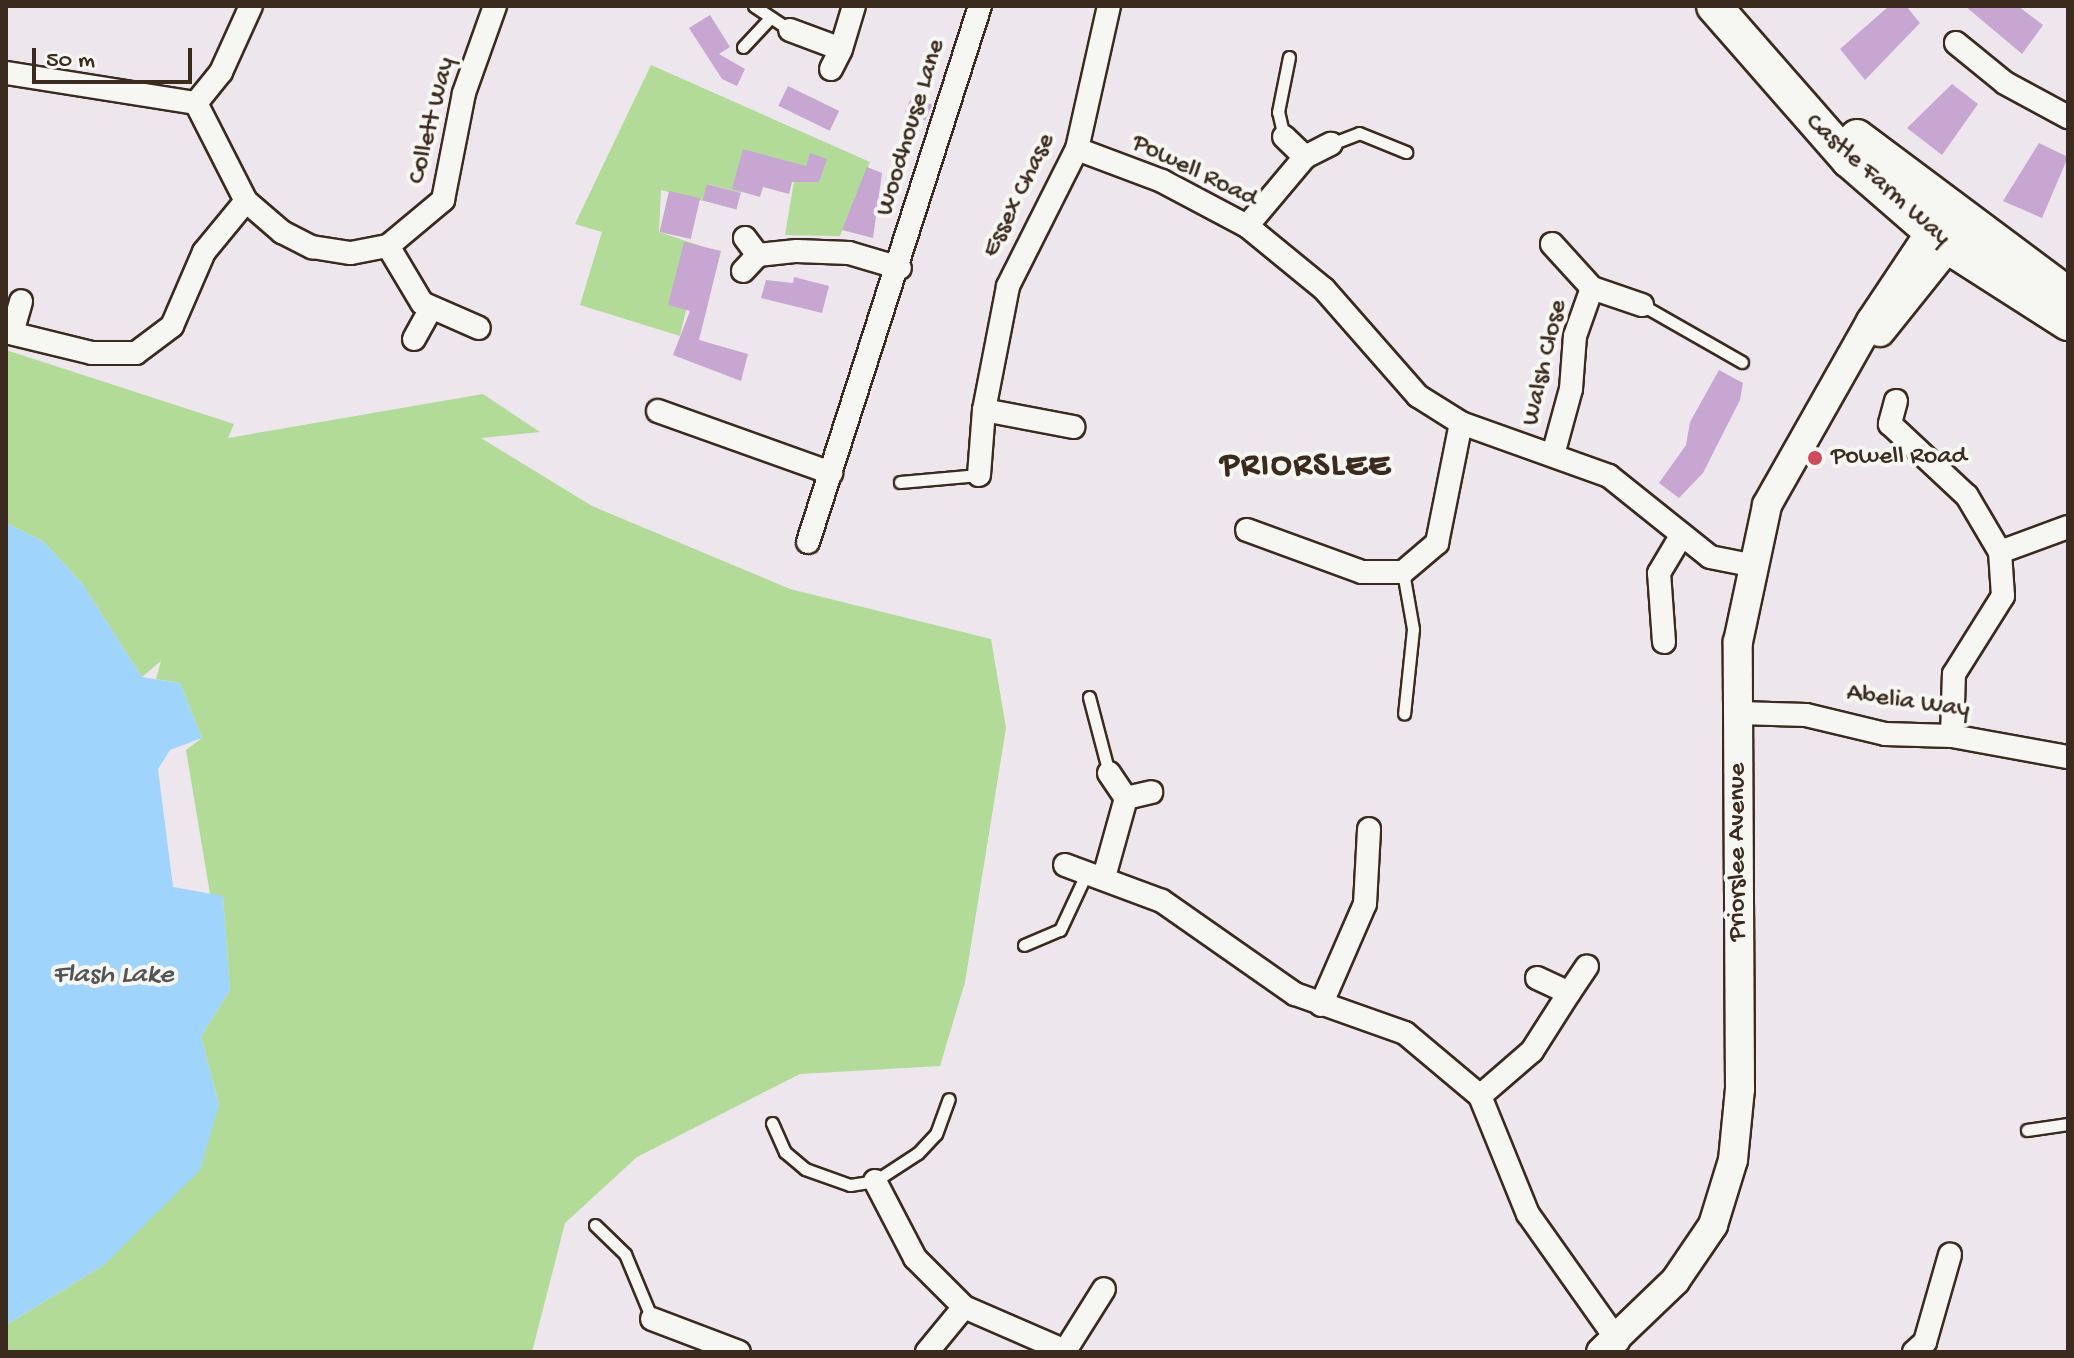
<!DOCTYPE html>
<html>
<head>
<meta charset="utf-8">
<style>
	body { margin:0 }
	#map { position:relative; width:2074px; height:1358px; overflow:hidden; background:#ede6ec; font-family:"Gochi Hand",sans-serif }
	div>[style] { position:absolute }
	.green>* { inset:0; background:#b1db97 }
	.water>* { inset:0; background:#9fd4fd }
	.building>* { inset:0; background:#c7a7d2; transform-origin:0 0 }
	.roads { filter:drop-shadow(2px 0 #3b2a1e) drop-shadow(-2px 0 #3b2a1e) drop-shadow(0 2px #3b2a1e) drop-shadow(0 -2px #3b2a1e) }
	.service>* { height:11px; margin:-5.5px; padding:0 5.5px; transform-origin:5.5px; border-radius:5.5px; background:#f6f6f2 }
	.minor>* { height:22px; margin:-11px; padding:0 11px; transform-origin:11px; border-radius:11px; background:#f6f6f2 }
	.tertiary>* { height:28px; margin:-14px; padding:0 14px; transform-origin:14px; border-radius:14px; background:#f6f6f2 }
	.primary>* { height:34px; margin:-17px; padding:0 17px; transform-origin:17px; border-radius:17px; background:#f6f6f2 }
	.dots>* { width:22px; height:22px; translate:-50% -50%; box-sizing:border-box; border:4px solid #f6f6f2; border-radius:50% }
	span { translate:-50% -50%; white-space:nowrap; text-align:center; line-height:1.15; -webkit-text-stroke:8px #f6f6f2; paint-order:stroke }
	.street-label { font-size:26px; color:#3b2a1e }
	.poi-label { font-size:26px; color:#3b2a1e }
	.left { translate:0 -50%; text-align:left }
	.water-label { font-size:28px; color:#545456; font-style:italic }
	.district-label { font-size:34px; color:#3b2a1e; font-weight:700; letter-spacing:2px }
	.frame { position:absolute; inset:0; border:8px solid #3b2a1e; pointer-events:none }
	.scale { position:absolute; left:32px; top:48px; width:160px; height:36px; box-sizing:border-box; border:4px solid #3b2a1e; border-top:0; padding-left:10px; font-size:24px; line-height:28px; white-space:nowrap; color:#3b2a1e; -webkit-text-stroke:6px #f6f6f2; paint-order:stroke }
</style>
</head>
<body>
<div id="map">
	<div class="green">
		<i style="clip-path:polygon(651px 65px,870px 162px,840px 236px,785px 235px,796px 169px,744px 149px,740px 161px,749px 164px,741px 193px,708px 184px,703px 201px,661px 190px,659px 232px,701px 246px,680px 336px,580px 305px,602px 232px,575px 224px)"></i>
		<i style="clip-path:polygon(6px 350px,234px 424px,228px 438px,483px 394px,540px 432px,481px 438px,592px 506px,790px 589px,991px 639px,1006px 728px,965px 982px,940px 1066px,800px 1074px,637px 1157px,565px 1223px,532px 1352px,6px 1352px,6px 1325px,104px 1265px,144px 1222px,219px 1105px,201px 1037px,230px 990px,223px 897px,210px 894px,186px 750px,202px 738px,180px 683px,156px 679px,161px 661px,142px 677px,83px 585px,44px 542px,6px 523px)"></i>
	</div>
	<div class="water">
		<i style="clip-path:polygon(6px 523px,44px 542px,83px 585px,142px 677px,180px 683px,202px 738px,170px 750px,158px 769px,173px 887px,223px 896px,230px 990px,201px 1037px,219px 1105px,200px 1170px,104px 1265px,6px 1325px)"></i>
	</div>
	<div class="building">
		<i style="clip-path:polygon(1889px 6px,1906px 6px,1920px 23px,1865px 80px,1840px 49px)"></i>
		<i style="clip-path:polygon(1965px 6px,2018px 6px,2043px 25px,2022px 54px)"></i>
		<i style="clip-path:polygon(710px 15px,730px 47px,719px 54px,745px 69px,737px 86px,722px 79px,689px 28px)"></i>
		<i style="clip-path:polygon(1952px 84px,1978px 104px,1942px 155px,1907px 128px)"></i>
		<i style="left:788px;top:86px;width:57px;height:22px;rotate:26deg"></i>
		<i style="left:912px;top:96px;width:22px;height:17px;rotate:24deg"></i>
		<i style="clip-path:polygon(2039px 143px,2068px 157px,2042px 218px,2003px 201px)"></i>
		<i style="clip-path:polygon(743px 149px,806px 166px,810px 153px,827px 159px,819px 182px,792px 182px,789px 194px,763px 187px,760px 197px,732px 189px)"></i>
		<i style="clip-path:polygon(867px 167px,882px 173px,873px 238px,842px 230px)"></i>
		<i style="left:707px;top:184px;width:35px;height:17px;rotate:15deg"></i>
		<i style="left:669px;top:191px;width:32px;height:42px;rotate:13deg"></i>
		<i style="clip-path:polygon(684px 242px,721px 251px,699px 340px,748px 354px,741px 381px,673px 355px,690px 311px,668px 305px)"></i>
		<i style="clip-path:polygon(794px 277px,829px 286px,822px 313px,761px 298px,766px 280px,793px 283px)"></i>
		<i style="clip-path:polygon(1719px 370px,1743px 383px,1740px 400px,1703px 473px,1679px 498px,1659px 483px,1686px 445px,1690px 422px)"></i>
	</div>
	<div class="roads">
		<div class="service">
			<i style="left:754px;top:6px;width:43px;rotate:33.7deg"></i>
			<i style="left:743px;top:47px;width:37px;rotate:-47deg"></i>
			<i style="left:1284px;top:137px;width:26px;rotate:-103deg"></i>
			<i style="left:1278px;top:112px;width:56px;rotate:-78.7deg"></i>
			<i style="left:1331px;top:144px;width:30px;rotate:-21deg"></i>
			<i style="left:1359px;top:133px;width:51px;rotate:22deg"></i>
			<i style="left:1642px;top:305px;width:115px;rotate:29.7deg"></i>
			<i style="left:900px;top:482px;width:79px;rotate:-5.1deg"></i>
			<i style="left:1403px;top:572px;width:58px;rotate:80deg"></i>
			<i style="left:1413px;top:629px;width:85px;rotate:96deg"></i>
			<i style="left:1089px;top:697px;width:79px;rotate:75.3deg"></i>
			<i style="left:1024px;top:945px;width:39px;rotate:-23deg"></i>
			<i style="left:1060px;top:930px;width:64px;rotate:-65deg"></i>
			<i style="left:772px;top:1123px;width:32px;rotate:66deg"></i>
			<i style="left:785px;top:1152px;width:26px;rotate:40deg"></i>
			<i style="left:805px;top:1169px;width:48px;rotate:19.6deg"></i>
			<i style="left:850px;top:1185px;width:25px;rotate:-9deg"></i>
			<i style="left:875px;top:1181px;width:51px;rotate:-33.1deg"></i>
			<i style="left:918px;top:1153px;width:26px;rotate:-47deg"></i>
			<i style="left:936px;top:1134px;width:37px;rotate:-70deg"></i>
			<i style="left:2027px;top:1130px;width:41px;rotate:-8.3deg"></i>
			<i style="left:595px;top:1225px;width:42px;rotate:44deg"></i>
			<i style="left:625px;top:1254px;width:70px;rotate:67.4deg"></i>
		</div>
		<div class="minor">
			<i style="left:790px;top:30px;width:54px;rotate:20.4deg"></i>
			<i style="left:841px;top:49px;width:45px;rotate:-73.2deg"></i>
			<i style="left:1956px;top:43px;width:63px;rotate:39.2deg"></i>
			<i style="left:2005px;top:83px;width:72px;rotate:28.4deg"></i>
			<i style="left:831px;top:69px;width:22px;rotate:-63deg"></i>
			<i style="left:6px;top:73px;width:192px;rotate:9deg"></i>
			<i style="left:196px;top:103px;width:110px;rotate:63deg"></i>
			<i style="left:246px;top:201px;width:48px;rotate:40.7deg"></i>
			<i style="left:282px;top:232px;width:34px;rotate:27deg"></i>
			<i style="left:312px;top:247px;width:39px;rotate:9deg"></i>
			<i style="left:351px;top:253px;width:38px;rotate:-11deg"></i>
			<i style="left:388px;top:246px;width:72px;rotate:-39.9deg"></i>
			<i style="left:443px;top:200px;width:109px;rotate:-78.9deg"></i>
			<i style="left:464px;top:93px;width:92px;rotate:-70.4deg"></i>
			<i style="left:196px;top:103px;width:40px;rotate:-51deg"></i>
			<i style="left:221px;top:72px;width:72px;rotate:-65.6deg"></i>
			<i style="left:1077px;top:149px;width:91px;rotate:20.6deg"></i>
			<i style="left:1162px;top:181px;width:96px;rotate:27.9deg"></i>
			<i style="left:1247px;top:226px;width:99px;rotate:39.3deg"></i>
			<i style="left:1324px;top:289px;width:142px;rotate:48.7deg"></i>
			<i style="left:1418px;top:396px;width:51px;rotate:32.1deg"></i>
			<i style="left:1461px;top:423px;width:157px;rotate:19.7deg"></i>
			<i style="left:1609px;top:476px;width:129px;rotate:38.7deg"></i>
			<i style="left:1710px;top:557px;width:41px;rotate:11.3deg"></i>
			<i style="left:1305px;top:157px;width:29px;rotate:-27deg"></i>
			<i style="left:1247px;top:226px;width:90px;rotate:-50deg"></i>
			<i style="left:1305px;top:157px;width:29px;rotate:-136deg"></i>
			<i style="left:745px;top:238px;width:21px;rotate:53deg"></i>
			<i style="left:1552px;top:244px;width:59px;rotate:47.7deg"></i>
			<i style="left:1592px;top:288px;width:53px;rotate:18.8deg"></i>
			<i style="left:388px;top:246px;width:66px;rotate:59.2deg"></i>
			<i style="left:422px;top:303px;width:62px;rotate:23.7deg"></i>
			<i style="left:743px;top:271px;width:22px;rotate:-47deg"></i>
			<i style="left:758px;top:255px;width:39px;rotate:-6deg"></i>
			<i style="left:797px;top:251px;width:52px;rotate:2.2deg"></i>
			<i style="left:849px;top:253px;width:53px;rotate:16.4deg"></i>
			<i style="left:6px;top:332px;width:89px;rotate:13.7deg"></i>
			<i style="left:92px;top:353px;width:44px"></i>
			<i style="left:136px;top:353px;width:45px;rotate:-36.9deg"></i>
			<i style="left:172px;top:326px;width:81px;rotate:-66.6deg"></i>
			<i style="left:204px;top:252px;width:66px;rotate:-50.5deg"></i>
			<i style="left:12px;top:333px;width:33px;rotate:-74deg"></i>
			<i style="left:414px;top:339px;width:35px;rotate:-61deg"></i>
			<i style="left:1896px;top:401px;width:24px;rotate:105deg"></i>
			<i style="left:1890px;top:424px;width:105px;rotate:43.1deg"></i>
			<i style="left:1967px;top:496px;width:65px;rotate:59.5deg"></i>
			<i style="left:2000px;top:552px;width:72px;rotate:-20.2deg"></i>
			<i style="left:984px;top:410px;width:126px;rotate:-79deg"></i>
			<i style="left:1008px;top:286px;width:153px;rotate:-63.3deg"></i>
			<i style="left:1077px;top:149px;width:147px;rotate:-77.4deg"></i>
			<i style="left:658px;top:411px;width:184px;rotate:19.7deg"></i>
			<i style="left:1554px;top:451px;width:64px;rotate:-74.7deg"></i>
			<i style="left:1571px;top:389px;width:53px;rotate:-85.7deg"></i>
			<i style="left:1575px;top:336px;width:51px;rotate:-70.5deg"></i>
			<i style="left:979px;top:475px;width:65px;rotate:-85.6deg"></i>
			<i style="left:984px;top:410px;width:91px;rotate:10.8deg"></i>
			<i style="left:1247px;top:530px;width:122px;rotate:20.1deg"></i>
			<i style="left:1362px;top:572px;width:41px"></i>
			<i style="left:1403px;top:572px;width:45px;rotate:-40.5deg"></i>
			<i style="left:1437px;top:543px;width:122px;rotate:-78.7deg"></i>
			<i style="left:808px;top:542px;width:563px;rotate:-72.21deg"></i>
			<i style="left:1664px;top:642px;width:69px;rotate:-94.1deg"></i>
			<i style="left:1659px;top:573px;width:43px;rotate:-59.3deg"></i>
			<i style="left:1739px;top:713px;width:67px;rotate:1.7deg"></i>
			<i style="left:1806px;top:715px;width:81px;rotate:13.5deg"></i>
			<i style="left:1885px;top:734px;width:67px;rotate:1.7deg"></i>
			<i style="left:1952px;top:736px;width:118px;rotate:10.3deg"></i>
			<i style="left:1952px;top:736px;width:62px;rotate:-88.2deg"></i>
			<i style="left:1954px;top:674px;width:92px;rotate:-57.9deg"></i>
			<i style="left:2003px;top:596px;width:44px;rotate:-93.9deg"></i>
			<i style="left:1109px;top:773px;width:30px;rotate:56deg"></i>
			<i style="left:1065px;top:865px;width:103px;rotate:20.4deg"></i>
			<i style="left:1162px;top:901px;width:162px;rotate:35deg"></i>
			<i style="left:1295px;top:994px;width:117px;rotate:19.5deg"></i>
			<i style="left:1405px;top:1033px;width:98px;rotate:40deg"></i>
			<i style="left:1480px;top:1096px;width:69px;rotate:-40.9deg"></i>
			<i style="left:1532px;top:1051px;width:69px;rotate:-57.5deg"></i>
			<i style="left:1104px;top:877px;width:82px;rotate:-74.4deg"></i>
			<i style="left:1126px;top:798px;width:26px;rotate:-13deg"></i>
			<i style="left:1537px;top:978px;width:35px;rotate:25deg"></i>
			<i style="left:1569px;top:993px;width:32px;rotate:-56deg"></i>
			<i style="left:1321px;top:1005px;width:110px;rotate:-66.5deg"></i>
			<i style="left:1365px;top:904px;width:75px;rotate:-86.9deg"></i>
			<i style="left:1480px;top:1096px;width:127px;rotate:67.9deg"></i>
			<i style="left:1528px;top:1214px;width:156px;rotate:54.7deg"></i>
			<i style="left:875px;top:1181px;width:87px;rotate:62.5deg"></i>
			<i style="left:915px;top:1258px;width:69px;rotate:45deg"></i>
			<i style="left:964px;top:1307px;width:110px;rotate:23.5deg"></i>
			<i style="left:1065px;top:1351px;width:73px;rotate:-57.8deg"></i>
			<i style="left:652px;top:1319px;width:93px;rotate:20.8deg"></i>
			<i style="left:927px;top:1352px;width:58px;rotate:-50.6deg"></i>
			<i style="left:1914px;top:1352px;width:15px;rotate:-42deg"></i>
			<i style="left:1925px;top:1342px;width:91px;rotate:-74deg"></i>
		</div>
		<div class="tertiary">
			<i style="left:1880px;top:332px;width:129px;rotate:-51.3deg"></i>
			<i style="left:1601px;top:1352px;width:103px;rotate:-43.8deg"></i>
			<i style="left:1675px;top:1281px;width:68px;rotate:-55.8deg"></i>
			<i style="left:1713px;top:1225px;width:68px;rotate:-72.9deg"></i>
			<i style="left:1733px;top:1160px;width:71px;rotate:-84.4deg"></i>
			<i style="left:1740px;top:1089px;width:447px;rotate:-90.3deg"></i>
			<i style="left:1738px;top:642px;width:140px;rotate:-78deg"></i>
			<i style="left:1767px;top:505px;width:211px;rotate:-60.5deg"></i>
			<i style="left:1871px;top:321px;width:126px;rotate:-56.3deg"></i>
		</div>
		<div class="primary">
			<i style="left:1714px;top:6px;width:205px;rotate:48.8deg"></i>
			<i style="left:1849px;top:160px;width:133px;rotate:41deg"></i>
			<i style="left:1949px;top:247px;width:141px;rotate:32.6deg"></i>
			<i style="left:1857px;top:137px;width:264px;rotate:36.8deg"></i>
		</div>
	</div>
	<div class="dots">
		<i style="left:1815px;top:458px;background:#d1495b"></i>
	</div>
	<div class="street-label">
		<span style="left:433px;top:121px;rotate:-76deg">Collett Way</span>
		<span style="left:912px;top:128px;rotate:-73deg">Woodhouse Lane</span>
		<span style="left:1194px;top:172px;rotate:26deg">Powell Road</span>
		<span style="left:1877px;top:181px;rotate:42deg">Castle Farm Way</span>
		<span style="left:1020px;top:196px;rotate:-64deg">Essex Chase</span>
		<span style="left:1546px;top:363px;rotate:-77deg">Walsh Close</span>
		<span style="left:1908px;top:703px;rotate:8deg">Abelia Way</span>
		<span style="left:1739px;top:852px;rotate:-90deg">Priorslee Avenue</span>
	</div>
	<div class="poi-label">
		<span class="left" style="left:1831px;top:458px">Powell Road</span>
	</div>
	<div class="water-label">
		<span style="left:113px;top:976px">Flash Lake</span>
	</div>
	<div class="district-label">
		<span style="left:1306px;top:468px">PRIORSLEE</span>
	</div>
	<div class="frame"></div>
	<div class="scale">50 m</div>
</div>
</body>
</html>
